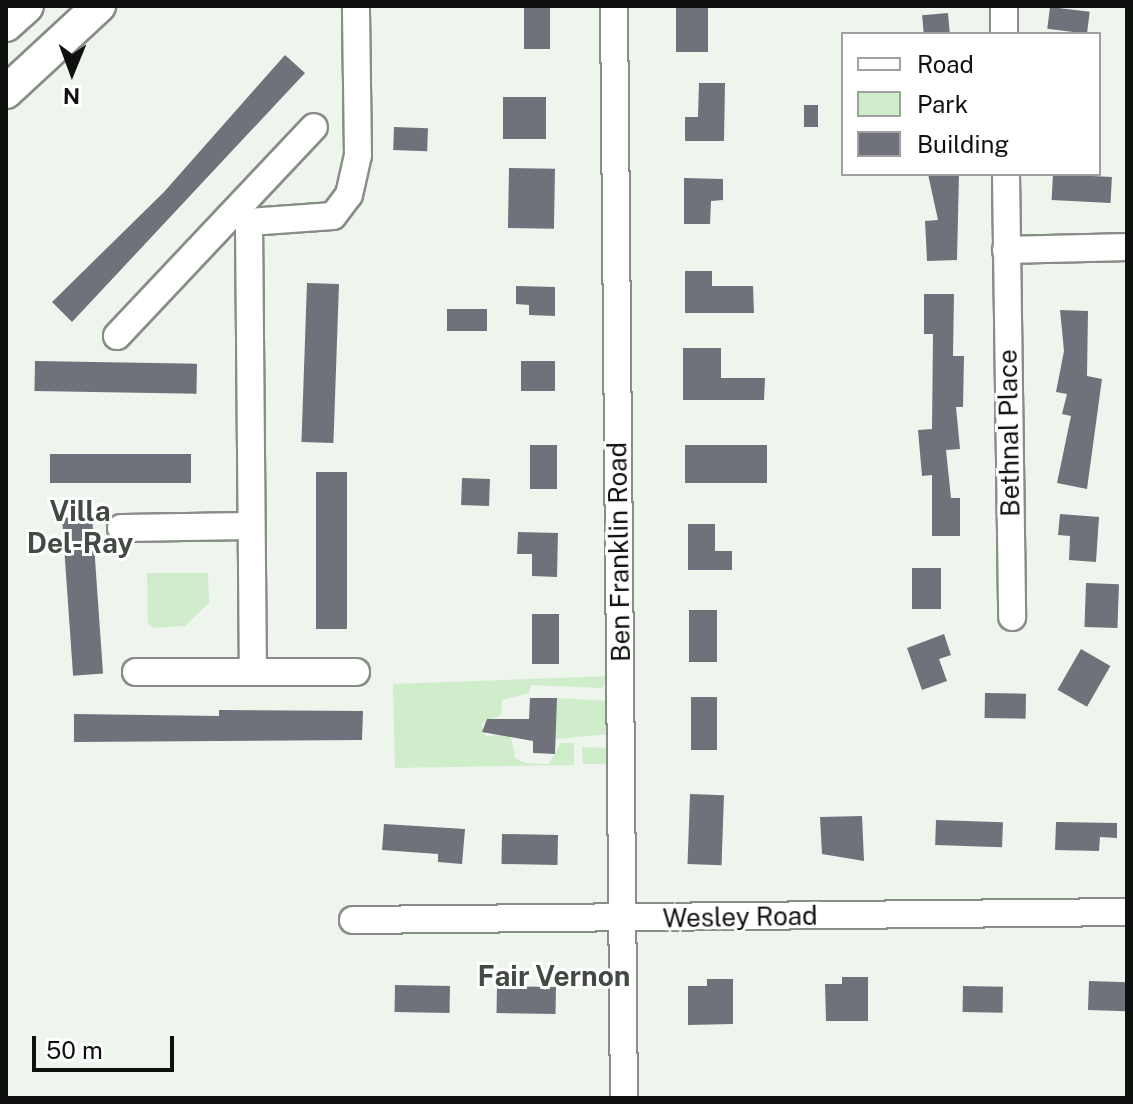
<!DOCTYPE html>
<html>
<head>
<meta charset="utf-8">
<style>
	body { margin:0 }
	#map { position:relative; width:1133px; height:1104px; overflow:hidden; background:#eef5ed; font-family:"Public Sans",sans-serif }
	div>[style] { position:absolute }
	.green>* { inset:0; background:#cfedcb }
	.building>* { inset:0; background:#6f727a; transform-origin:0 0 }
	.roads { filter:drop-shadow(2px 0 #888e87) drop-shadow(-2px 0 #888e87) drop-shadow(0 2px #888e87) drop-shadow(0 -2px #888e87) }
	.minor>* { height:26px; margin:-13px; padding:0 13px; transform-origin:13px; border-radius:13px; background:#fff }
	.major>* { height:32px; margin:-16px; padding:0 16px; transform-origin:16px; border-radius:16px; background:#fff }
	span { translate:-50% -50%; white-space:nowrap; text-align:center; line-height:1.15; -webkit-text-stroke:6px #fff; paint-order:stroke }
	.street-label { font-size:26px; color:#0f110f }
	.neighbourhood-label { font-size:28px; color:#434943; font-weight:700 }
	.frame { position:absolute; inset:0; border:8px solid #0f110f; pointer-events:none }
	.legend { position:absolute; left:841px; top:32px; width:260px; height:144px; box-sizing:border-box; background:#fff; border:2px solid #9fa09f; margin:0; padding:10px 14px; list-style:none; font-size:24px; color:#0f110f }
	.legend li { display:flex; align-items:center; gap:16px; height:40px }
	.legend b { width:40px; border:2px solid #9fa09f }
	.north { position:absolute; left:32px; top:32px; width:80px; height:80px; -webkit-text-stroke:6px #fff; paint-order:stroke; rotate:181deg; font-size:22px; font-weight:700; line-height:32px; text-align:center; color:#0f110f }
	.north::after { content:''; display:block; margin:auto; width:28px; height:36px; background:#0f110f; clip-path:polygon(50% 0,100% 100%,50% 72%,0 100%) }
	.scale { position:absolute; left:32px; top:1036px; width:142px; height:36px; box-sizing:border-box; border:4px solid #0f110f; border-top:0; padding-left:10px; font-size:24px; line-height:28px; white-space:nowrap; color:#0f110f; -webkit-text-stroke:6px #fff; paint-order:stroke }
</style>
</head>
<body>
<div id="map">
	<div class="green">
		<i style="clip-path:polygon(147px 573px,208px 573px,209px 603px,185px 626px,155px 628px,148px 624px)"></i>
		<i style="clip-path:polygon(611px 676px,602px 688px,531px 685px,529px 693px,502px 700px,501px 715px,481px 724px,487px 737px,510px 731px,515px 758px,525px 763px,549px 764px,561px 743px,574px 743px,574px 765px,395px 768px,393px 684px)"></i>
		<i style="clip-path:polygon(557px 698px,610px 701px,611px 734px,555px 739px)"></i>
		<i style="clip-path:polygon(582px 747px,605px 748px,611px 764px,583px 764px)"></i>
	</div>
	<div class="building">
		<i style="left:524px;top:6px;width:26px;height:43px"></i>
		<i style="left:676px;top:6px;width:32px;height:46px"></i>
		<i style="left:1050px;top:7px;width:40px;height:22px;rotate:7deg"></i>
		<i style="left:948px;top:13px;width:21px;height:26px;rotate:85deg"></i>
		<i style="clip-path:polygon(285px 55px,305px 73px,72px 322px,52px 302px,164px 192px)"></i>
		<i style="clip-path:polygon(699px 83px,725px 83px,724px 141px,685px 141px,685px 117px,698px 117px)"></i>
		<i style="left:503px;top:97px;width:43px;height:42px"></i>
		<i style="left:804px;top:105px;width:14px;height:22px"></i>
		<i style="left:394px;top:127px;width:34px;height:23px;rotate:2deg"></i>
		<i style="left:509px;top:168px;width:46px;height:60px;rotate:1deg"></i>
		<i style="clip-path:polygon(928px 174px,959px 174px,957px 260px,927px 261px,925px 221px,938px 220px)"></i>
		<i style="left:1053px;top:174px;width:59px;height:26px;rotate:3deg"></i>
		<i style="clip-path:polygon(684px 178px,723px 179px,723px 200px,711px 201px,710px 224px,684px 224px)"></i>
		<i style="clip-path:polygon(685px 271px,712px 271px,712px 286px,753px 286px,754px 313px,685px 313px)"></i>
		<i style="left:307px;top:283px;width:32px;height:159px;rotate:2deg"></i>
		<i style="clip-path:polygon(516px 286px,555px 287px,555px 316px,529px 315px,529px 305px,516px 304px)"></i>
		<i style="clip-path:polygon(924px 294px,954px 294px,953px 356px,964px 356px,963px 407px,956px 407px,960px 449px,946px 450px,951px 498px,960px 498px,960px 536px,932px 536px,932px 475px,922px 476px,918px 430px,932px 429px,933px 334px,924px 334px)"></i>
		<i style="left:447px;top:309px;width:40px;height:22px"></i>
		<i style="clip-path:polygon(1060px 310px,1088px 311px,1087px 376px,1102px 379px,1087px 489px,1057px 483px,1071px 416px,1062px 414px,1067px 394px,1056px 392px,1064px 351px)"></i>
		<i style="clip-path:polygon(683px 348px,721px 348px,721px 378px,765px 378px,764px 400px,683px 400px)"></i>
		<i style="left:35px;top:361px;width:162px;height:30px;rotate:1deg"></i>
		<i style="left:521px;top:361px;width:34px;height:30px"></i>
		<i style="left:530px;top:445px;width:27px;height:44px"></i>
		<i style="left:685px;top:445px;width:82px;height:38px"></i>
		<i style="left:50px;top:454px;width:141px;height:29px"></i>
		<i style="left:316px;top:472px;width:31px;height:157px"></i>
		<i style="left:462px;top:478px;width:28px;height:27px;rotate:2deg"></i>
		<i style="clip-path:polygon(1060px 514px,1099px 517px,1096px 562px,1069px 560px,1070px 536px,1058px 535px)"></i>
		<i style="left:92px;top:516px;width:158px;height:30px;rotate:86deg"></i>
		<i style="clip-path:polygon(688px 524px,715px 524px,715px 551px,732px 551px,732px 570px,688px 570px)"></i>
		<i style="clip-path:polygon(518px 532px,558px 533px,557px 577px,532px 576px,532px 554px,517px 554px)"></i>
		<i style="left:912px;top:568px;width:29px;height:41px"></i>
		<i style="left:1086px;top:583px;width:33px;height:44px;rotate:2deg"></i>
		<i style="left:689px;top:610px;width:28px;height:52px"></i>
		<i style="left:532px;top:614px;width:27px;height:50px"></i>
		<i style="clip-path:polygon(944px 634px,951px 655px,939px 659px,947px 681px,922px 690px,907px 648px)"></i>
		<i style="left:1081px;top:649px;width:34px;height:47px;rotate:30deg"></i>
		<i style="left:985px;top:693px;width:41px;height:25px;rotate:1deg"></i>
		<i style="left:691px;top:697px;width:26px;height:53px"></i>
		<i style="clip-path:polygon(530px 698px,557px 698px,555px 754px,533px 753px,533px 741px,482px 732px,487px 719px,529px 719px)"></i>
		<i style="clip-path:polygon(219px 710px,363px 711px,362px 740px,74px 742px,74px 714px,219px 716px)"></i>
		<i style="left:690px;top:794px;width:34px;height:70px;rotate:2deg"></i>
		<i style="clip-path:polygon(862px 816px,864px 861px,822px 854px,820px 817px)"></i>
		<i style="left:936px;top:820px;width:67px;height:25px;rotate:2deg"></i>
		<i style="clip-path:polygon(1056px 822px,1117px 823px,1117px 838px,1100px 837px,1099px 851px,1055px 850px)"></i>
		<i style="clip-path:polygon(384px 824px,465px 829px,462px 864px,438px 862px,438px 854px,382px 850px)"></i>
		<i style="left:502px;top:834px;width:56px;height:30px;rotate:1deg"></i>
		<i style="clip-path:polygon(842px 977px,868px 977px,868px 1021px,826px 1021px,825px 984px,842px 984px)"></i>
		<i style="clip-path:polygon(707px 979px,733px 979px,733px 1024px,688px 1025px,688px 986px,707px 986px)"></i>
		<i style="left:1089px;top:981px;width:38px;height:29px;rotate:2deg"></i>
		<i style="left:395px;top:985px;width:55px;height:27px;rotate:1deg"></i>
		<i style="left:497px;top:986px;width:59px;height:27px;rotate:1deg"></i>
		<i style="left:963px;top:986px;width:40px;height:26px;rotate:1deg"></i>
	</div>
	<div class="roads">
		<div class="minor">
			<i style="left:614px;top:6px;width:1092px;rotate:89.48deg"></i>
			<i style="left:1004px;top:6px;width:28px;rotate:90deg"></i>
			<i style="left:1006px;top:174px;width:443px;rotate:89.2deg"></i>
			<i style="left:238px;top:210px;width:16px;rotate:47deg"></i>
			<i style="left:249px;top:222px;width:450px;rotate:89.5deg"></i>
			<i style="left:249px;top:222px;width:84px;rotate:-4.1deg"></i>
			<i style="left:333px;top:216px;width:26px;rotate:-53deg"></i>
			<i style="left:349px;top:195px;width:41px;rotate:-77.3deg"></i>
			<i style="left:358px;top:155px;width:149px;rotate:-90.8deg"></i>
			<i style="left:1006px;top:250px;width:121px;rotate:-1.4deg"></i>
			<i style="left:117px;top:336px;width:287px;rotate:-46.7deg"></i>
			<i style="left:121px;top:528px;width:130px;rotate:-0.9deg"></i>
			<i style="left:136px;top:672px;width:220px"></i>
			<i style="left:353px;top:920px;width:774px;rotate:-0.59deg"></i>
		</div>
		<div class="major">
			<i style="left:6px;top:25px;width:28px;rotate:-42deg"></i>
			<i style="left:6px;top:92px;width:127px;rotate:-42.8deg"></i>
		</div>
	</div>
	<div class="street-label">
		<span style="left:1009px;top:433px;rotate:-91deg">Bethnal Place</span>
		<span style="left:619px;top:552px;rotate:-91deg">Ben Franklin Road</span>
		<span style="left:740px;top:917px;rotate:-1deg">Wesley Road</span>
	</div>
	<div class="neighbourhood-label">
		<span style="left:80px;top:527px">Villa<br>Del-Ray</span>
		<span style="left:554px;top:976px">Fair Vernon</span>
	</div>
	<div class="frame"></div>
	<ul class="legend">
	<li><b style="height:10px;background:#fff"></b>Road</li>
	<li><b style="height:22px;background:#cfedcb"></b>Park</li>
	<li><b style="height:22px;background:#6f727a"></b>Building</li>
	</ul>
	<div class="north">N</div>
	<div class="scale">50 m</div>
</div>
</body>
</html>
